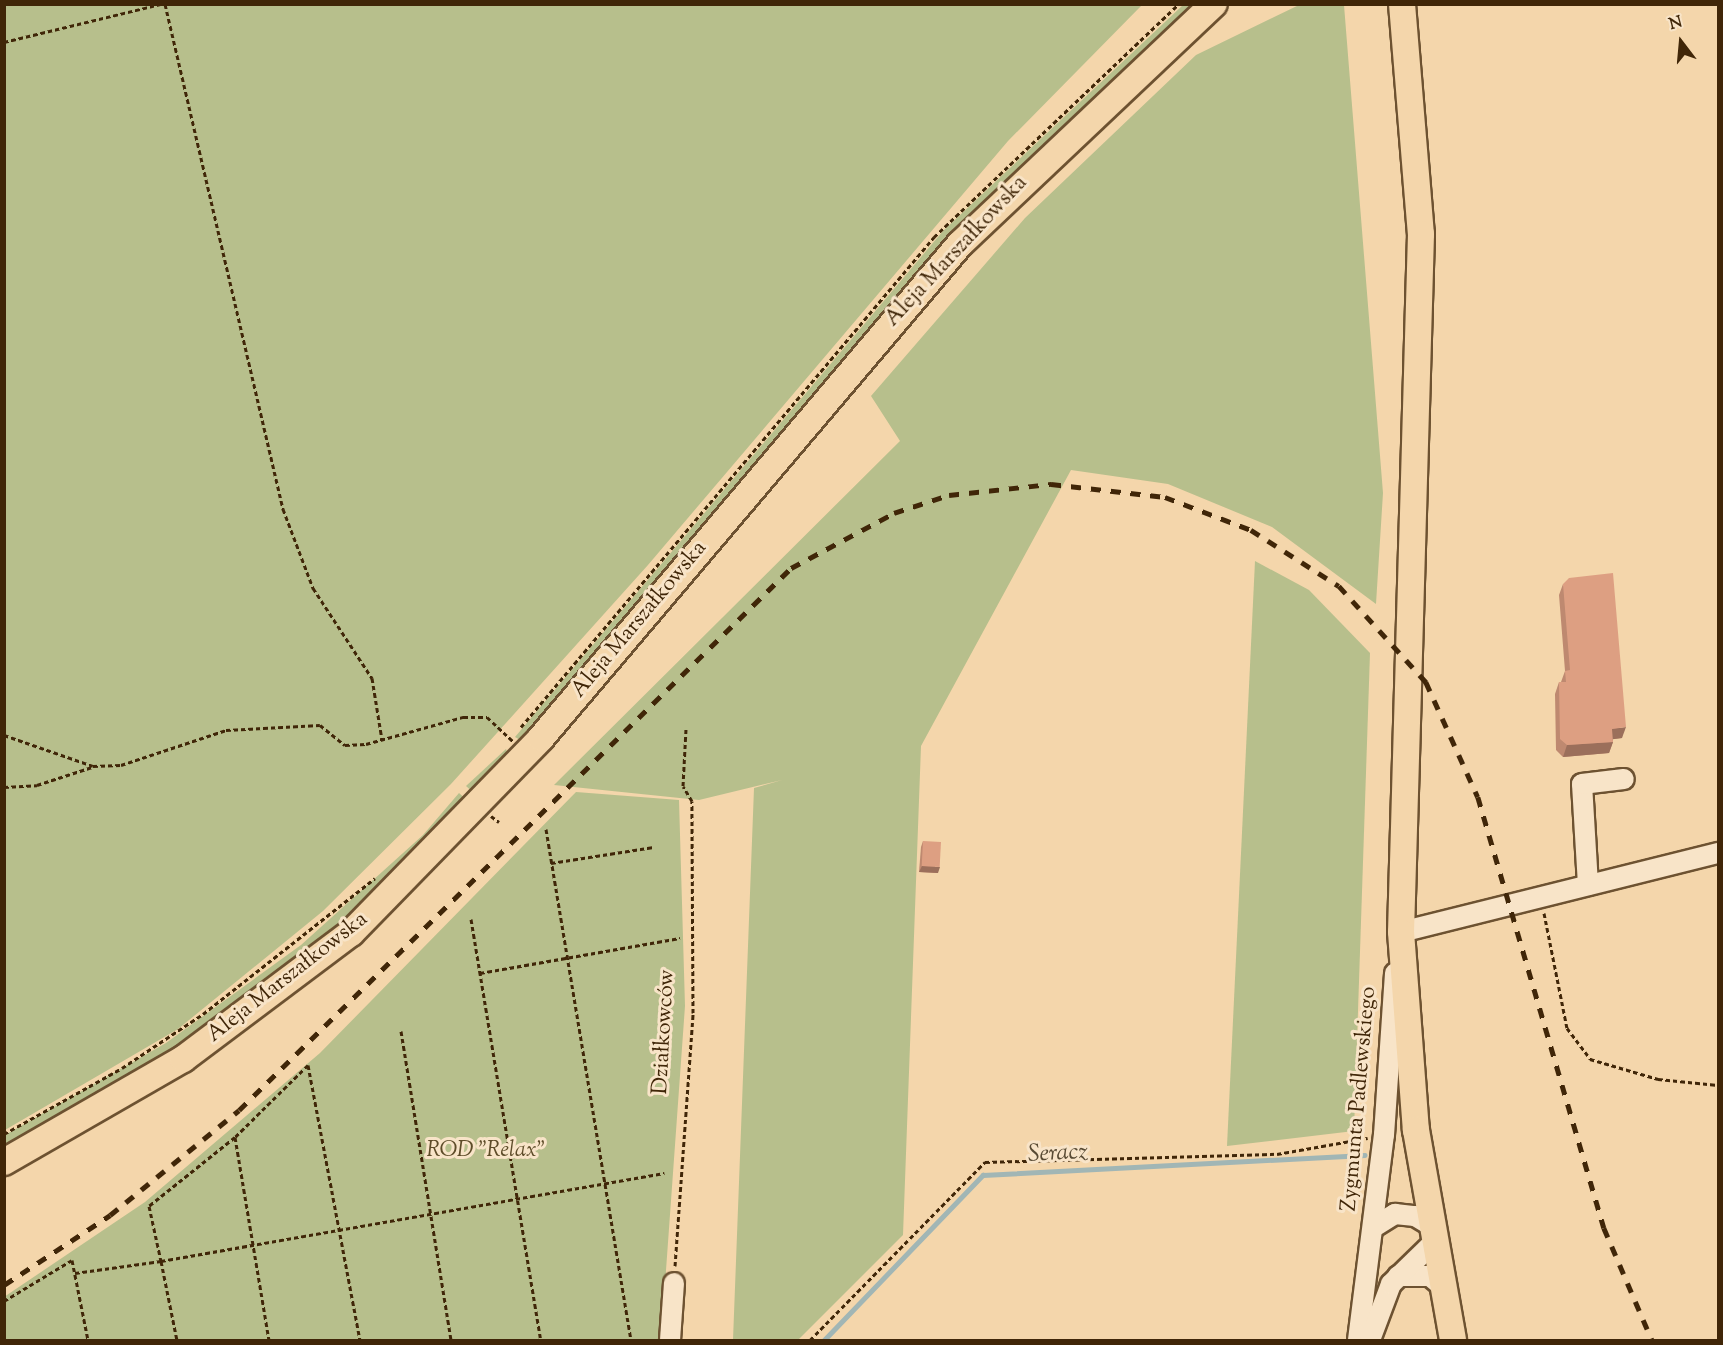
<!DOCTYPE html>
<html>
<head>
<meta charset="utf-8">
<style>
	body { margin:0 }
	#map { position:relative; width:1723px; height:1345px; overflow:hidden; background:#f4d6ab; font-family:"Sorts Mill Goudy",serif }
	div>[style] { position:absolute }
	.green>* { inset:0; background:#b7bf8c }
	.stream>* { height:4.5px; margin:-2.25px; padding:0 2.25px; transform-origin:2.25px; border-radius:2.25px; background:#a1b6b5 }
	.path>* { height:3px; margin-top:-1.5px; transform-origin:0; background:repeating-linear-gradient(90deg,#402608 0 4.5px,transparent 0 7.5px) }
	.roads { filter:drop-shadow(2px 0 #6d5231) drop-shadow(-2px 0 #6d5231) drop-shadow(0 2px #6d5231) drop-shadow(0 -2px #6d5231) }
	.minor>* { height:20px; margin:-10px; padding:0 10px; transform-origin:10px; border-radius:10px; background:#f8e4c8 }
	.major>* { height:26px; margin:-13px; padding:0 13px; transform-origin:13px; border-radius:13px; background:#f4d6ab }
	.rail>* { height:4.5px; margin-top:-2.25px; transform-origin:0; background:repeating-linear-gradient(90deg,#402608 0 10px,transparent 0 20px) }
	.wall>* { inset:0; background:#be8970 }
	.shaded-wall>* { inset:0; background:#9b6f5b }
	.building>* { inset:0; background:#dd9f82; transform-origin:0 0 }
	span { translate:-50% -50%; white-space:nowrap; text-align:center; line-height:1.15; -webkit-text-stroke:6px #f8e4c8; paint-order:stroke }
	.street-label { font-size:22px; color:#402608 }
	.park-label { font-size:22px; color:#5e4c29; font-style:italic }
	.water-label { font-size:24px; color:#584a33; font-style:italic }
	.frame { position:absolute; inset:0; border:6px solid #402608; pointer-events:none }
	.north { position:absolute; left:1651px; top:12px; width:60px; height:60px; -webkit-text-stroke:4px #f8e4c8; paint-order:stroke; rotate:344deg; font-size:16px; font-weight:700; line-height:24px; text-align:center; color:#402608 }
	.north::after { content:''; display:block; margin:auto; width:21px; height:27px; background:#402608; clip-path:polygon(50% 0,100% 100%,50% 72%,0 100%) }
</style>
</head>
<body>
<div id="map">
	<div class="green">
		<i style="clip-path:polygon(5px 4px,1142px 4px,1142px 5px,1008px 141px,648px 565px,451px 784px,323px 911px,178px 1029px,5px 1130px)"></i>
		<i style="clip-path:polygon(1183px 5px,1198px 5px,1115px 83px,522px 741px,515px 737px,943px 231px)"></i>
		<i style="clip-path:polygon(1299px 5px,1344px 5px,1383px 493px,1376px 604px,1272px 527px,1168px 484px,1071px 470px,921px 746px,903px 1235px,798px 1340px,733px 1340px,754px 788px,782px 780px,699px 800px,554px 785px,900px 441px,871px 396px,1025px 218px,1196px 55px)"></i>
		<i style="clip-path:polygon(1255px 561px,1309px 590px,1370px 653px,1354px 1131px,1227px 1146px)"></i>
		<i style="clip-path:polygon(506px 749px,509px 757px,476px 795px,466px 786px)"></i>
		<i style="clip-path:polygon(576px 792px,679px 800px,685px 1006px,661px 1340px,5px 1340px,4px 1297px,145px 1202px,320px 1053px)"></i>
		<i style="clip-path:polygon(459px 793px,469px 802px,331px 936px,197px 1037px,5px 1150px,5px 1135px,166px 1043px,301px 945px,423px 835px)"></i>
	</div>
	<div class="stream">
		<i style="left:824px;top:1340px;width:229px;rotate:-46.1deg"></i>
		<i style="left:983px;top:1175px;width:382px;rotate:-3deg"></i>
	</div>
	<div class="path">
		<i style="left:165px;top:4px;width:519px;rotate:76.85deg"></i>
		<i style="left:283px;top:509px;width:85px;rotate:69.2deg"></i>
		<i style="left:313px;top:588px;width:108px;rotate:56.8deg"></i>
		<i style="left:372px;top:678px;width:63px;rotate:80.8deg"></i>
		<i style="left:4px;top:42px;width:162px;rotate:-13.6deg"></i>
		<i style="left:521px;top:727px;width:641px;rotate:-49.87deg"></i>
		<i style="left:934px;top:237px;width:338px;rotate:-43.6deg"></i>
		<i style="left:4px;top:735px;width:94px;rotate:19.2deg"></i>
		<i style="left:93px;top:766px;width:28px;rotate:-2deg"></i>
		<i style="left:121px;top:765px;width:111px;rotate:-18.4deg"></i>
		<i style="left:226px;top:730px;width:94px;rotate:-3deg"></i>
		<i style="left:320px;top:725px;width:32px;rotate:39deg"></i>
		<i style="left:345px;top:745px;width:21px;rotate:-3deg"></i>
		<i style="left:366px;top:744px;width:101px;rotate:-15.6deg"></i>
		<i style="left:463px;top:717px;width:24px"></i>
		<i style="left:487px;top:717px;width:35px;rotate:43deg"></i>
		<i style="left:4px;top:787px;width:33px;rotate:-3deg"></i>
		<i style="left:37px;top:785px;width:58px;rotate:-18.1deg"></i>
		<i style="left:491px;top:816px;width:10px;rotate:37deg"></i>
		<i style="left:546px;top:829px;width:518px;rotate:80.56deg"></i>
		<i style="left:551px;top:863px;width:104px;rotate:-8.8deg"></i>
		<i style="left:1544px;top:913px;width:117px;rotate:78.7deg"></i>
		<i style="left:1567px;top:1028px;width:39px;rotate:53deg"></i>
		<i style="left:1590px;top:1059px;width:71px;rotate:16.4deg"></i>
		<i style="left:1658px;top:1079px;width:60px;rotate:5.7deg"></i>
		<i style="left:471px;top:919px;width:427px;rotate:80.6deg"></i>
		<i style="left:480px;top:973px;width:203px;rotate:-9.9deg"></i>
		<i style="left:401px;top:1031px;width:313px;rotate:80.8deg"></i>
		<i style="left:308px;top:1065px;width:103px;rotate:135.4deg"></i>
		<i style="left:235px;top:1137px;width:110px;rotate:141.3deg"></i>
		<i style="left:149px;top:1206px;width:56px;rotate:77.7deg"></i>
		<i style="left:161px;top:1261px;width:511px;rotate:-9.92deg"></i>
		<i style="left:308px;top:1065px;width:280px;rotate:79.3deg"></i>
		<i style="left:4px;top:1134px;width:135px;rotate:-29.2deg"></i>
		<i style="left:122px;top:1068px;width:97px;rotate:-33.7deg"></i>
		<i style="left:203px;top:1014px;width:219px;rotate:-38.3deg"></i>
		<i style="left:235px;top:1137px;width:206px;rotate:80.5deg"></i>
		<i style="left:675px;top:1266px;width:254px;rotate:-85.9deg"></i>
		<i style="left:693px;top:1013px;width:212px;rotate:-90.3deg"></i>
		<i style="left:692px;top:801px;width:17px;rotate:-121deg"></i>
		<i style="left:683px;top:786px;width:58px;rotate:-87deg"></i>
		<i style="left:75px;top:1273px;width:87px;rotate:-7.9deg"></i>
		<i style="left:161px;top:1261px;width:81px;rotate:78.6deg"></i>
		<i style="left:4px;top:1301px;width:79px;rotate:-31.1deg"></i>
		<i style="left:72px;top:1260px;width:82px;rotate:78.7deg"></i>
		<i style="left:810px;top:1340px;width:250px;rotate:-45.5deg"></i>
		<i style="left:985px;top:1162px;width:292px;rotate:-1.6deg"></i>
		<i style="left:1277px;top:1154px;width:92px;rotate:-10deg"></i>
	</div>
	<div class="roads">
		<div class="minor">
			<i style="left:1588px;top:885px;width:101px;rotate:-93.4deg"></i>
			<i style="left:1582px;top:784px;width:42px;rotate:-6.8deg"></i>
			<i style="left:1399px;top:944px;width:12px;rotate:-81deg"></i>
			<i style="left:1401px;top:932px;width:327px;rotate:-14deg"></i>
			<i style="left:1374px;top:1227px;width:25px;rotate:-32deg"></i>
			<i style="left:1395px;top:1214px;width:20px;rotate:6deg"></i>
			<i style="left:1415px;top:1216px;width:17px;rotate:31deg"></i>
			<i style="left:1398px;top:1276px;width:32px"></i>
			<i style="left:1430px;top:1276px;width:16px;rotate:40deg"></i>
			<i style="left:670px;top:1340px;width:57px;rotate:-86deg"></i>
			<i style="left:1358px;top:1340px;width:207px;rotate:-82.8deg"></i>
			<i style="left:1384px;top:1135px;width:162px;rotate:-86.1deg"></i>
			<i style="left:1370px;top:1340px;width:60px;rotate:-69.4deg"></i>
			<i style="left:1391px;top:1284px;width:59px;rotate:-44.3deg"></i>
		</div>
		<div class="major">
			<i style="left:1402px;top:4px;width:231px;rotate:85.3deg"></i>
			<i style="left:1421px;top:234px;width:698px;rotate:91.64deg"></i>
			<i style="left:1401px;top:932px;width:199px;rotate:85.7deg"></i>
			<i style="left:1416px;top:1130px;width:213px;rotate:80deg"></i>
			<i style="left:4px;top:1162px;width:207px;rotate:-29.9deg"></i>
			<i style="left:183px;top:1059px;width:210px;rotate:-36.9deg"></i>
			<i style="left:351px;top:933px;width:272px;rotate:-45.7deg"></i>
			<i style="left:541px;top:738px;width:648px;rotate:-49.7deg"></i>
			<i style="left:960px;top:244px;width:349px;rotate:-43.4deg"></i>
		</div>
	</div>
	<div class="rail">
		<i style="left:4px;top:1285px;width:127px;rotate:-33.4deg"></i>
		<i style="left:110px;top:1215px;width:166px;rotate:-39.1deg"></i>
		<i style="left:239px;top:1110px;width:774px;rotate:-44.48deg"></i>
		<i style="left:791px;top:568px;width:117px;rotate:-28.1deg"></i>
		<i style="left:894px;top:513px;width:58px;rotate:-18.1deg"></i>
		<i style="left:949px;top:495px;width:103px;rotate:-6.2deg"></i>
		<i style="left:1051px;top:484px;width:115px;rotate:6.5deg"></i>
		<i style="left:1165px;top:497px;width:92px;rotate:21deg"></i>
		<i style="left:1251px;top:530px;width:104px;rotate:32.5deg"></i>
		<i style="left:1339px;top:586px;width:130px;rotate:47.8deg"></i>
		<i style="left:1426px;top:682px;width:126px;rotate:65.7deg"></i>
		<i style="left:1478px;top:797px;width:449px;rotate:73.7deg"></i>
		<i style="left:1604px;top:1228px;width:122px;rotate:66.8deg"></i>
	</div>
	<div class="wall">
		<i style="clip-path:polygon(1563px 584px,1622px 738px,1613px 739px,1613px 742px,1609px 753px,1563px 757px,1556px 750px,1555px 694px,1559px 682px,1561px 682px,1565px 671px,1559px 595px)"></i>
		<i style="clip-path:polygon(923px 841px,938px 873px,919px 872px,921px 847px)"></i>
	</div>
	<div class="shaded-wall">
		<i style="clip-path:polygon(1626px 727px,1622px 738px,1607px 740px,1612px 729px)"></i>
		<i style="clip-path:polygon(1613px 742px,1609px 753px,1563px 757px,1567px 745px)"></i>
		<i style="clip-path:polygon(922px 866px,940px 867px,938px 873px,919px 872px)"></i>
	</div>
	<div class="building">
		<i style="clip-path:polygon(1613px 573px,1626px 727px,1612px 729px,1613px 742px,1567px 745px,1560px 739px,1559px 682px,1566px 682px,1565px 671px,1570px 670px,1563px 584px,1569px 578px)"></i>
		<i style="left:923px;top:841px;width:18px;height:25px;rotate:3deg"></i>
	</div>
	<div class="street-label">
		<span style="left:957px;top:252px;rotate:-47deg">Aleja Marszałkowska</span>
		<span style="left:640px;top:620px;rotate:-50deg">Aleja Marszałkowska</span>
		<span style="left:288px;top:978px;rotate:-38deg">Aleja Marszałkowska</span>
		<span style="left:665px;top:1032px;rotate:-87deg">Działkowców</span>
		<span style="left:1360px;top:1099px;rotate:-85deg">Zygmunta Padlewskiego</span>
	</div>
	<div class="park-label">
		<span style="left:486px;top:1152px">ROD "Relax"</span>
	</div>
	<div class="water-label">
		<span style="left:1058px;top:1154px;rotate:-3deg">Seracz</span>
	</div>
	<div class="frame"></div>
	<div class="north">N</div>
</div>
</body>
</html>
